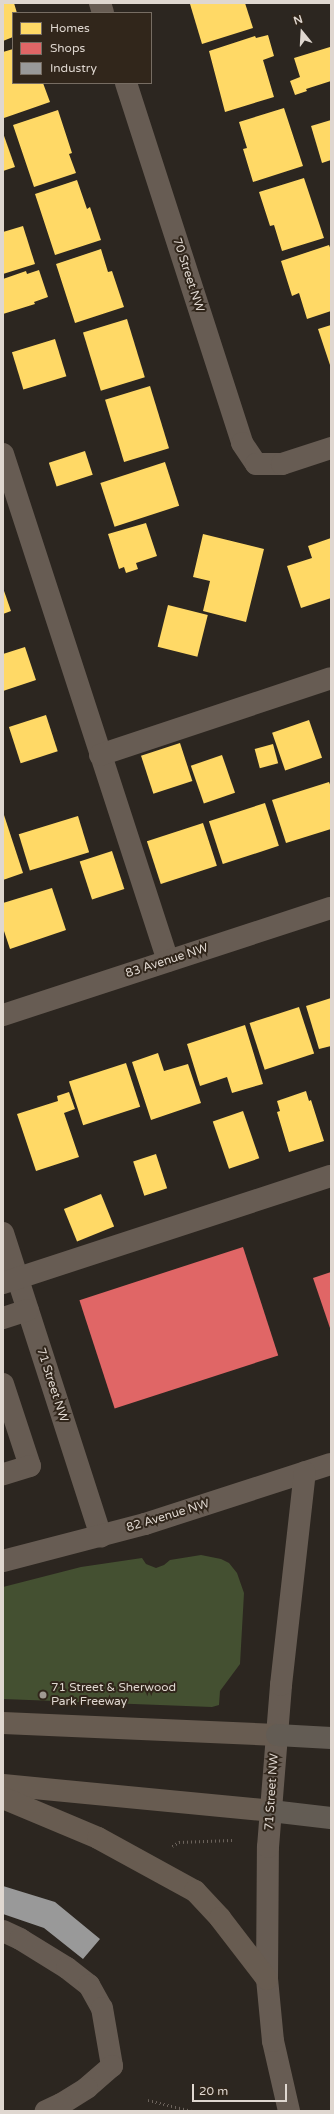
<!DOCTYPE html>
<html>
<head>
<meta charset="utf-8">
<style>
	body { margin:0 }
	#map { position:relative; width:334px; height:2114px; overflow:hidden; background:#2c2620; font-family:"Varela Round",sans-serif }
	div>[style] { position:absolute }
	.green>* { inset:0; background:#445031 }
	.homes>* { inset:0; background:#ffd966; transform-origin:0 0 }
	.shops>* { inset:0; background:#e06666; transform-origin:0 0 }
	.industry>* { inset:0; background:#999 }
	.path>* { height:2.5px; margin-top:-1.25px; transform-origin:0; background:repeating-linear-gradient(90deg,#6c635c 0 1px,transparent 0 4px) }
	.minor>* { height:22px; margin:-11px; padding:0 11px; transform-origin:11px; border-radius:11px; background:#675c53 }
	.major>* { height:22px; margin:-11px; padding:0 11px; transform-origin:11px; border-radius:11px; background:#685c51 }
	.highway>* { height:22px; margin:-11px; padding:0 11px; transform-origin:11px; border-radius:11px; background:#635c54 }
	.dots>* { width:11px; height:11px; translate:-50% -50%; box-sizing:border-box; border:2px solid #31261b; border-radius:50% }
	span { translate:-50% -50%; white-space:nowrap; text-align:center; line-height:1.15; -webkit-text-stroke:4px #31261b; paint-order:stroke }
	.street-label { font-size:12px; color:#dfd7d0 }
	.poi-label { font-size:12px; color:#dfd7d0 }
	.left { translate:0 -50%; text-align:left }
	.frame { position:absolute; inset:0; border:4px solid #dfd7d0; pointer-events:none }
	.legend { position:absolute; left:12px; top:12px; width:140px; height:72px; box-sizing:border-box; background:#31261b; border:1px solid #776d63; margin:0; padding:5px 7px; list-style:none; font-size:12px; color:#dfd7d0 }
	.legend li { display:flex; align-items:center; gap:8px; height:20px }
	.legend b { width:20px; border:1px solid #776d63 }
	.north { position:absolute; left:282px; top:12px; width:40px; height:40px; -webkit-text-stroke:3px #31261b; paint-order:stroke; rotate:342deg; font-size:11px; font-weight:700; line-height:16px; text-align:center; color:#dfd7d0 }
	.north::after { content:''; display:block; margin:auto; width:14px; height:18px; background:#dfd7d0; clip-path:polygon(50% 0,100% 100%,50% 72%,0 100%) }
	.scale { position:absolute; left:192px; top:2084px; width:95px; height:18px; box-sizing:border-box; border:2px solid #dfd7d0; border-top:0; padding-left:5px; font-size:12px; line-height:14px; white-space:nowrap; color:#dfd7d0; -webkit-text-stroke:3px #31261b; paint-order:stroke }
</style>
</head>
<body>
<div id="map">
	<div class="green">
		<i style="clip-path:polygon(201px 1555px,221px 1559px,229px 1563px,237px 1573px,244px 1593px,240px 1664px,220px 1691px,219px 1705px,212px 1707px,3px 1699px,3px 1587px,81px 1567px,142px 1558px,146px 1564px,156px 1568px,164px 1565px,170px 1560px)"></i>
	</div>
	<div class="homes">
		<i style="clip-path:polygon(3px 3px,14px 3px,17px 13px,13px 13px,13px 37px,3px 41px)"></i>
		<i style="clip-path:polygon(245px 3px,253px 28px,202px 44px,190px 4px)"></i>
		<i style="clip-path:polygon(268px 35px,274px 56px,263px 60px,274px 97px,225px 112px,209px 51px,255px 36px,256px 38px)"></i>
		<i style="clip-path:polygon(330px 47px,331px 81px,306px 89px,307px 91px,295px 95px,290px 81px,300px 77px,294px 58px)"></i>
		<i style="clip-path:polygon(13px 49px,13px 83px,43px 83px,50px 102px,4px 118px,3px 52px)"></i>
		<i style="clip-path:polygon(284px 108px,303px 166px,253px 182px,243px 149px,247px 148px,239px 122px)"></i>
		<i style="clip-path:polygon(58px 110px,72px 153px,69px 154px,76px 173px,34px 187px,13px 125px)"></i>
		<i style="clip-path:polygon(331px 120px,331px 160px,322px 163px,311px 126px)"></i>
		<i style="clip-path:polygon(3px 133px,15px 167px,3px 171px)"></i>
		<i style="clip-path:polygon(304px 178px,324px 238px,282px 251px,274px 225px,270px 226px,259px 192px)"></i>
		<i style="clip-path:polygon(77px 180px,87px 209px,90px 207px,101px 240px,55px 255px,35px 194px)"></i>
		<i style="clip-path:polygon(23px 226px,35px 264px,3px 274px,3px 232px)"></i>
		<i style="clip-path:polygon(329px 245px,331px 250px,331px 311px,307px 319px,299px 293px,292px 296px,281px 261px)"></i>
		<i style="clip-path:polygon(101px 249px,108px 272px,112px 271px,124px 307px,75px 323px,56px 264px)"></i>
		<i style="clip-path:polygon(39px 270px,48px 297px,34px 302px,35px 304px,3px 314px,3px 279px,26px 271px,27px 274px)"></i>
		<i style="left:127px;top:319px;width:61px;height:46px;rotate:73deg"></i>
		<i style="clip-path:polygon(331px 325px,331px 368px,318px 329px)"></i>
		<i style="left:55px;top:339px;width:39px;height:45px;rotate:73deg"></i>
		<i style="left:150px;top:386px;width:65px;height:47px;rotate:73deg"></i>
		<i style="left:85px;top:451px;width:25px;height:38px;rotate:72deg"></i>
		<i style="left:165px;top:462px;width:46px;height:68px;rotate:72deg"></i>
		<i style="clip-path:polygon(146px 523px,157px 556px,136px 563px,138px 569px,126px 573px,124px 567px,119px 569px,108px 534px)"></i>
		<i style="clip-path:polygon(203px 534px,264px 549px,246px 622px,203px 611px,210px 581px,193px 577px)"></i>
		<i style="clip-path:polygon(331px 538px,331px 598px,301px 608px,287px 566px,312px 558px,308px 546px)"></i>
		<i style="clip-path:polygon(3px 588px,11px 611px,3px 614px)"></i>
		<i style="left:168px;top:605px;width:41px;height:43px;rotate:14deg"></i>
		<i style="clip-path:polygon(25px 647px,36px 680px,3px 691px,3px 654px)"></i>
		<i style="left:46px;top:715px;width:38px;height:39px;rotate:72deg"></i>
		<i style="left:309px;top:720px;width:40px;height:39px;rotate:71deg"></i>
		<i style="left:180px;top:743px;width:40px;height:41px;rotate:72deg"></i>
		<i style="left:273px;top:744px;width:20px;height:19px;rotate:75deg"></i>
		<i style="left:222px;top:755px;width:40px;height:33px;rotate:71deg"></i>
		<i style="clip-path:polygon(329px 782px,331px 787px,331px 829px,286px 843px,272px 800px)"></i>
		<i style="left:265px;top:803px;width:45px;height:59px;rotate:72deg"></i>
		<i style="clip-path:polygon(3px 812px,23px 873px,3px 880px)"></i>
		<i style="left:78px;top:816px;width:38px;height:62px;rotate:73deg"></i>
		<i style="left:203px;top:823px;width:45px;height:59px;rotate:72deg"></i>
		<i style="left:112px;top:851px;width:40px;height:34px;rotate:72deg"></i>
		<i style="clip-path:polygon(52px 888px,66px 930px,10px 949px,3px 928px,3px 903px)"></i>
		<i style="clip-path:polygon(331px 998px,331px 1046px,319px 1049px,306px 1006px)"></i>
		<i style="left:299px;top:1007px;width:49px;height:52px;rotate:72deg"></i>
		<i style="clip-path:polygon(245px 1025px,263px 1084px,232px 1093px,227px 1077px,200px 1086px,187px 1044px)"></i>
		<i style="clip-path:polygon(158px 1053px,164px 1071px,188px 1064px,201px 1103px,151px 1120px,132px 1062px)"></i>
		<i style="left:126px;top:1063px;width:46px;height:60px;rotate:72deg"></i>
		<i style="clip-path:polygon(306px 1091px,309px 1101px,311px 1100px,324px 1141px,289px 1152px,277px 1112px,280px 1111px,277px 1101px)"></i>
		<i style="clip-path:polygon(69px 1092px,75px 1109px,64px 1113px,79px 1157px,36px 1171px,17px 1114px,58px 1101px,57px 1096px)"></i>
		<i style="left:243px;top:1111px;width:50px;height:32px;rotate:71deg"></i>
		<i style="left:156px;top:1154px;width:36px;height:24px;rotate:72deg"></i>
		<i style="left:101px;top:1194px;width:35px;height:40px;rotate:68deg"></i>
	</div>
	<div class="shops">
		<i style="left:243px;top:1247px;width:114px;height:172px;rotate:72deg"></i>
		<i style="clip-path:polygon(331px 1272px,331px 1331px,313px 1278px)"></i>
	</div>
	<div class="industry">
		<i style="clip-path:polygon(3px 1886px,55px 1902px,100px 1939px,83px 1959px,44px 1928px,3px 1914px)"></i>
	</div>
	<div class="path">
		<i style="left:172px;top:1846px;width:8px;rotate:-30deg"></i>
		<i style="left:179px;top:1842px;width:53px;rotate:-2.2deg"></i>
		<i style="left:148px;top:2100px;width:45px;rotate:14deg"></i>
	</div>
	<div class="minor">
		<i style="left:100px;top:3px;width:10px;rotate:73deg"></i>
		<i style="left:126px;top:83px;width:378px;rotate:72.1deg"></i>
		<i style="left:242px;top:443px;width:25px;rotate:56deg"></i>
		<i style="left:256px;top:464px;width:26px"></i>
		<i style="left:282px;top:464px;width:52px;rotate:-18.1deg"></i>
		<i style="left:3px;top:454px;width:533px;rotate:71.97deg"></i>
		<i style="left:100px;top:755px;width:243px;rotate:-18.4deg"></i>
		<i style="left:3px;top:1015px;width:345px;rotate:-18.1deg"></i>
		<i style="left:3px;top:1233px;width:319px;rotate:72.1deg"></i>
		<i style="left:3px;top:1283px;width:345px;rotate:-18.1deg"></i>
		<i style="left:3px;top:1318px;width:26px;rotate:-18deg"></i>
		<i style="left:3px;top:1384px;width:86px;rotate:71.8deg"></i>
		<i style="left:30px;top:1466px;width:28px;rotate:163deg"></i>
		<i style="left:3px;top:1561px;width:147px;rotate:-14.6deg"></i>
		<i style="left:145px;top:1524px;width:195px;rotate:-17.9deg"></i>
		<i style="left:3px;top:1931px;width:19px;rotate:25deg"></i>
		<i style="left:20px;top:1939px;width:55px;rotate:31.7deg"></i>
		<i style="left:67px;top:1968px;width:28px;rotate:38deg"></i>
		<i style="left:89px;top:1985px;width:26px;rotate:61deg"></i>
		<i style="left:102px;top:2008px;width:59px;rotate:80.2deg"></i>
		<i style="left:112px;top:2066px;width:33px;rotate:139deg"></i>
		<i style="left:87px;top:2088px;width:31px;rotate:148deg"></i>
		<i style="left:61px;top:2104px;width:17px;rotate:155deg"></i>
		<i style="left:289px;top:2111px;width:72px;rotate:-102.9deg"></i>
		<i style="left:273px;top:2041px;width:62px;rotate:-95.5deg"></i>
		<i style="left:267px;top:1979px;width:132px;rotate:-89.6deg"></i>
		<i style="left:268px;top:1847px;width:163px;rotate:-85.4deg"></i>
		<i style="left:281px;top:1685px;width:214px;rotate:-83.6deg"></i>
	</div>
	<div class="major">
		<i style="left:3px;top:1723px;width:274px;rotate:2.5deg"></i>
		<i style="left:3px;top:1785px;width:269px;rotate:5.5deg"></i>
		<i style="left:3px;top:1798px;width:103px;rotate:22.8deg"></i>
		<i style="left:98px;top:1838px;width:111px;rotate:28.7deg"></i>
		<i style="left:195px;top:1891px;width:37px;rotate:47deg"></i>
		<i style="left:220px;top:1918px;width:77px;rotate:52.4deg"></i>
	</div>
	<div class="highway">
		<i style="left:277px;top:1735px;width:54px;rotate:3.2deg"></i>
		<i style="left:271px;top:1811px;width:60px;rotate:6.7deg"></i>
	</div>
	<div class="dots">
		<i style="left:43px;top:1695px;background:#a09992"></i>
	</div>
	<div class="street-label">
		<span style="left:188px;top:275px;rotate:72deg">70 Street NW</span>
		<span style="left:167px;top:961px;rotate:-18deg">83 Avenue NW</span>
		<span style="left:52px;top:1385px;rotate:72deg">71 Street NW</span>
		<span style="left:168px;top:1516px;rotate:-17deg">82 Avenue NW</span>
		<span style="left:272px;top:1792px;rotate:-86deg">71 Street NW</span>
	</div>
	<div class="poi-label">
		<span class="left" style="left:51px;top:1695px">71 Street &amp; Sherwood<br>Park Freeway</span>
	</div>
	<div class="frame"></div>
	<ul class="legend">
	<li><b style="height:11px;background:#ffd966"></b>Homes</li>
	<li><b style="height:11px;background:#e06666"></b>Shops</li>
	<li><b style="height:11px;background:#999"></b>Industry</li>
	</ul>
	<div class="north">N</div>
	<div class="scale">20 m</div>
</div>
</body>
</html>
